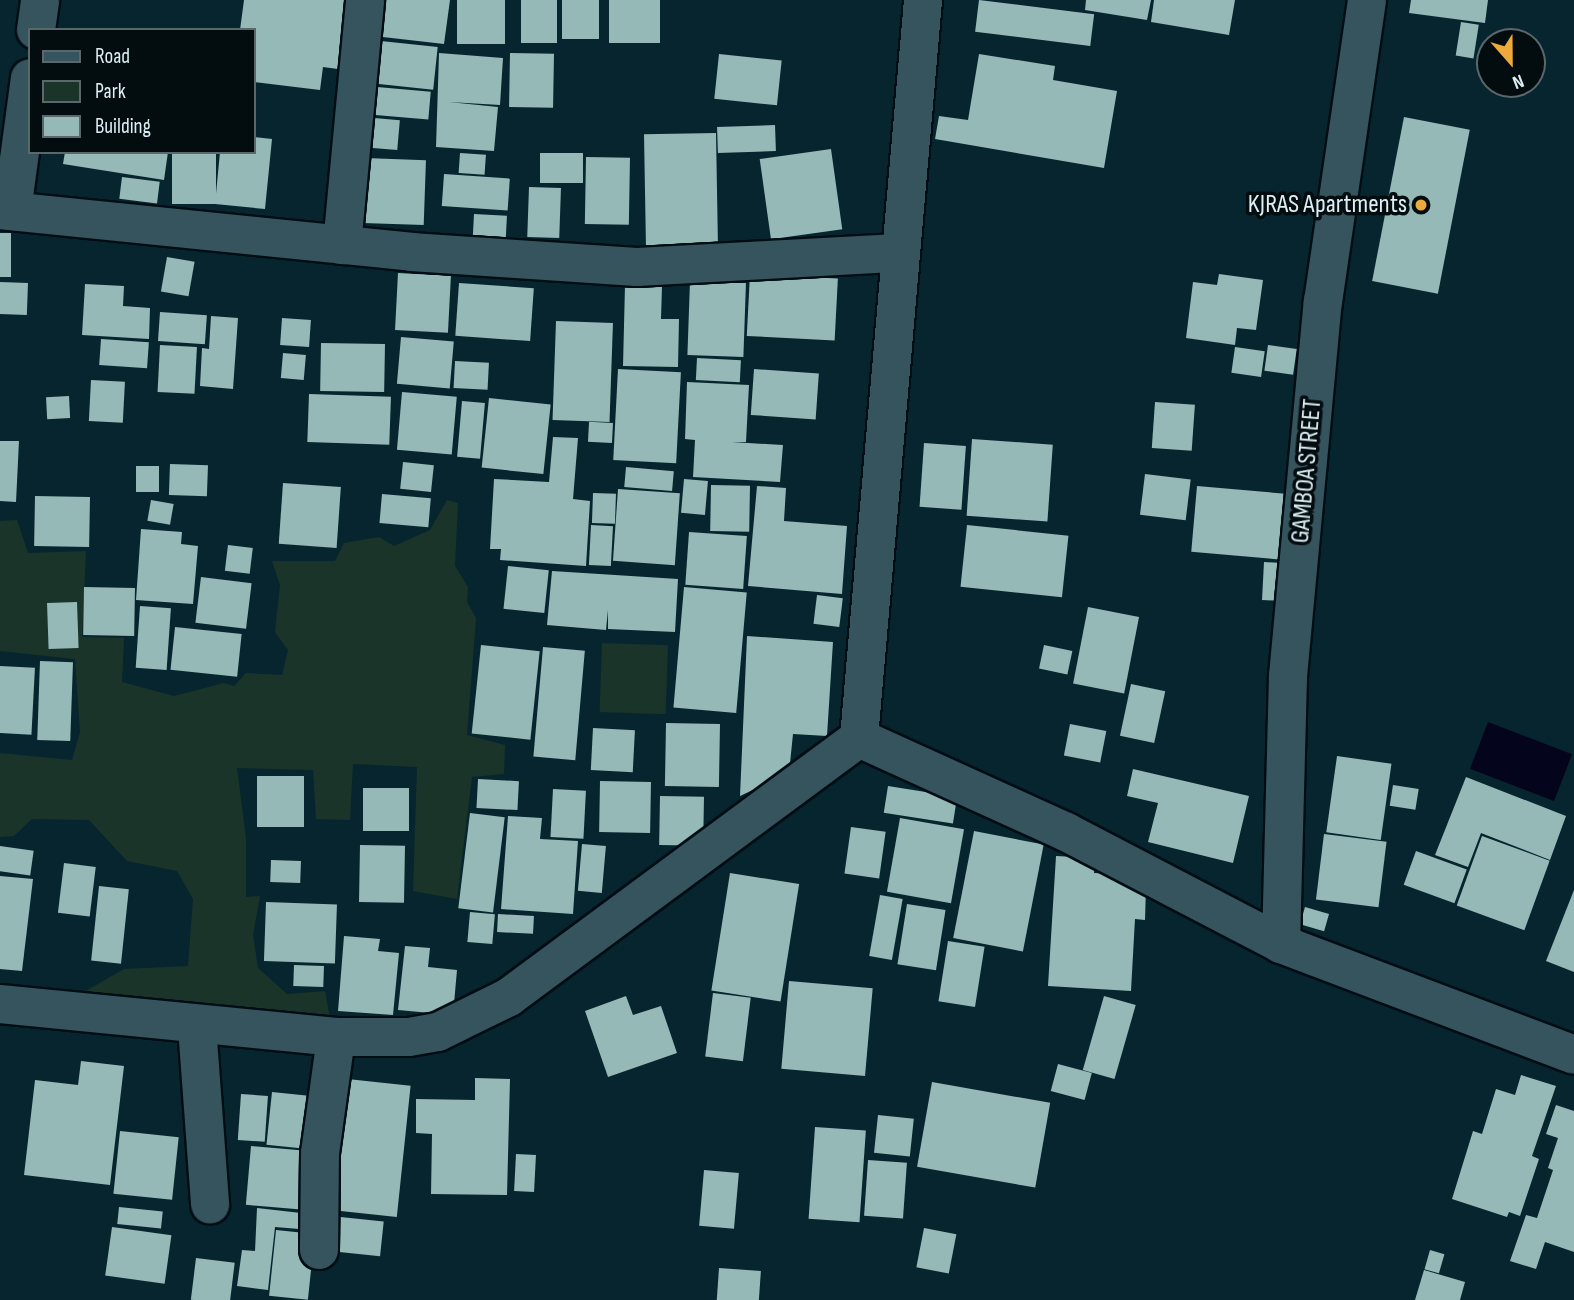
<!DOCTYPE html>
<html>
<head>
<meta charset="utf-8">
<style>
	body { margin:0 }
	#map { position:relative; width:1574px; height:1300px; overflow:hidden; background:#07252e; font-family:"Sofia Sans Condensed",sans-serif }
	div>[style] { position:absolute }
	.green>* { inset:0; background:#1b3429; transform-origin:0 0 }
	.water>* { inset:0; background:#05041d; transform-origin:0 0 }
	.building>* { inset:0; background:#95b9b7; transform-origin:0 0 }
	.roads { filter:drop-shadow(2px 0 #000d14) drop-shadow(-2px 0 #000d14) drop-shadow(0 2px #000d14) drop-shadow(0 -2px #000d14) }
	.street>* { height:38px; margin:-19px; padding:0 19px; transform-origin:19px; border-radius:19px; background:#36545e }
	.dots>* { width:19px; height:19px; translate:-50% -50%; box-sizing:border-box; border:4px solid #030d10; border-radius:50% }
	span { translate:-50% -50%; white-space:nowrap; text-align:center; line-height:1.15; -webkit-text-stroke:7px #030d10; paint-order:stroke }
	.poi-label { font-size:26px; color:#ddeef4 }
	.right { translate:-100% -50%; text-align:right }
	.street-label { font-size:26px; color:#ddeef4 }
	.legend { position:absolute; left:28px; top:28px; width:228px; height:126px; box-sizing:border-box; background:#030d10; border:2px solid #5a676b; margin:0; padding:9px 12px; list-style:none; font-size:21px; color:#ddeef4 }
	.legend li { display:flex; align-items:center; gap:14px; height:35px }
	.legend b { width:35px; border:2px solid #5a676b }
	.north { position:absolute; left:1476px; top:28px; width:70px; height:70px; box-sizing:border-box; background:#030d10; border:2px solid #5a676b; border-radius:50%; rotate:159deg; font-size:19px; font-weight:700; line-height:28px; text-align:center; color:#ddeef4 }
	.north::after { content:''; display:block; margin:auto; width:24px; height:32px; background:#ebaa39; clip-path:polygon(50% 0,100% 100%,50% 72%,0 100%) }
</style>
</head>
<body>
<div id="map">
	<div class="green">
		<i style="clip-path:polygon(447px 500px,458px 503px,455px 566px,468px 587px,467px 602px,476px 618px,467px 735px,505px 745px,504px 774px,472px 777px,457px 899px,413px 891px,417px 767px,353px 764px,350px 820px,316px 819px,313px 770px,237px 768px,246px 838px,246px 897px,260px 896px,253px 935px,258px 968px,287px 994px,325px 991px,331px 1024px,112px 1002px,84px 992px,124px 969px,188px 966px,193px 899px,177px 871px,127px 861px,89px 820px,32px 819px,14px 836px,0 837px,0 753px,72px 760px,80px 732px,75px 659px,0 651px,0 521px,17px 520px,28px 553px,86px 551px,82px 637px,124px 638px,122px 682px,174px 696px,224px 683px,234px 686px,246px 673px,282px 675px,288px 650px,275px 632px,280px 585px,272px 561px,335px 561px,344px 543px,379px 537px,394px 546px,430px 530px)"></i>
		<i style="left:602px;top:643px;width:66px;height:69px;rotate:2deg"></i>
	</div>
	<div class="water">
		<i style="left:1488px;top:722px;width:90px;height:50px;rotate:21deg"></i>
	</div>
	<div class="building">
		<i style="clip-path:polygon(244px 0,354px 0,345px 70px,323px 67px,320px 90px,254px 82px,254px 30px,240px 30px)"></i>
		<i style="clip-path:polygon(378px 0,450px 0,444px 44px,374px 36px)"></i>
		<i style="left:457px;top:0;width:48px;height:44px"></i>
		<i style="left:521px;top:0;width:36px;height:43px"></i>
		<i style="left:562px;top:0;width:37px;height:39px"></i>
		<i style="left:609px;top:0;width:51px;height:43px"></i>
		<i style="left:979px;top:0;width:116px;height:32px;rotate:7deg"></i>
		<i style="clip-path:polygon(1086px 0,1151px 0,1147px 20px,1085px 10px)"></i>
		<i style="clip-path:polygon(1154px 0,1235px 0,1229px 35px,1151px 22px)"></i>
		<i style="clip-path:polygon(1411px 0,1488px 0,1485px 23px,1409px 13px)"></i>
		<i style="left:1461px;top:22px;width:18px;height:34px;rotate:9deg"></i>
		<i style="left:381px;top:41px;width:57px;height:43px;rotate:6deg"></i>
		<i style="clip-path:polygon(439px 53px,503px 58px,500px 105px,449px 102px,498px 107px,494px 151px,436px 147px)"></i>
		<i style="left:510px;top:53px;width:44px;height:54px;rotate:1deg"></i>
		<i style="left:719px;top:54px;width:63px;height:45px;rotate:6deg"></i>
		<i style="clip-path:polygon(979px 54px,1055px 66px,1053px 80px,1117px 91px,1104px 168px,935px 139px,939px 116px,968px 120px)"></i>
		<i style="left:366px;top:86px;width:65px;height:28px;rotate:5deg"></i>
		<i style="left:363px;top:117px;width:37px;height:30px;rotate:5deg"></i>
		<i style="left:1404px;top:117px;width:67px;height:167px;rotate:11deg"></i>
		<i style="left:775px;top:125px;width:26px;height:58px;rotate:88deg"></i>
		<i style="left:716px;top:133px;width:117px;height:72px;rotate:89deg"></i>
		<i style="clip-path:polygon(254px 137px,272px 139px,265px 209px,215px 204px,220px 152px,254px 152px)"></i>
		<i style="left:831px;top:149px;width:81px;height:72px;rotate:82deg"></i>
		<i style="clip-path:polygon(65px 152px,168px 152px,164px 180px,63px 164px)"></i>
		<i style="left:172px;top:152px;width:44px;height:52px"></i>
		<i style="left:460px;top:153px;width:26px;height:20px;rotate:4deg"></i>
		<i style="left:540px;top:153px;width:43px;height:30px"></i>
		<i style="left:586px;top:157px;width:44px;height:67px;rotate:1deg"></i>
		<i style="left:365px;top:158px;width:61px;height:65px;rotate:2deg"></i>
		<i style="left:444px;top:174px;width:66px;height:32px;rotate:4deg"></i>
		<i style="left:122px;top:177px;width:38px;height:22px;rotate:7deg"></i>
		<i style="left:529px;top:187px;width:32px;height:50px;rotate:2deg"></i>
		<i style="left:474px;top:214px;width:33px;height:25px;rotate:3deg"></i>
		<i style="left:0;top:233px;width:11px;height:44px"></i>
		<i style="left:167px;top:257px;width:28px;height:35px;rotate:10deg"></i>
		<i style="left:398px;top:273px;width:53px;height:57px;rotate:3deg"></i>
		<i style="left:750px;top:274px;width:88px;height:62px;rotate:3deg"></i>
		<i style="clip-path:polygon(1219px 274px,1263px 280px,1256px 330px,1237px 328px,1235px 345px,1186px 338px,1193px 282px,1217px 285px)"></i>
		<i style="left:690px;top:281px;width:56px;height:74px;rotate:2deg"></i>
		<i style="left:0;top:282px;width:28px;height:32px;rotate:2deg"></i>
		<i style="left:459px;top:283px;width:75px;height:53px;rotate:4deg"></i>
		<i style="clip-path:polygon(85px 284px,124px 286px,123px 306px,150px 308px,149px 339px,82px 335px)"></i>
		<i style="clip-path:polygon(625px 285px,662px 286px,661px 319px,679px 319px,678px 367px,623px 366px)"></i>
		<i style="left:160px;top:312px;width:47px;height:29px;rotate:4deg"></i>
		<i style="clip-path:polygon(211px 316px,238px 318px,233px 389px,200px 386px,202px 348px,209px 349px)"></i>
		<i style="left:282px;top:318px;width:29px;height:27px;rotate:4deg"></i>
		<i style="left:556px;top:321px;width:57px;height:99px;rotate:2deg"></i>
		<i style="left:401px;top:337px;width:53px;height:47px;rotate:5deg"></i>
		<i style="left:101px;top:339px;width:48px;height:26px;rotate:4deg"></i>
		<i style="left:321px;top:343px;width:64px;height:48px;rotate:1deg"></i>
		<i style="left:160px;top:345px;width:37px;height:47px;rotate:3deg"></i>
		<i style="left:1268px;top:345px;width:29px;height:26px;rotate:8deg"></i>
		<i style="left:1235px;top:347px;width:30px;height:26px;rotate:8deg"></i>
		<i style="left:283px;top:353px;width:23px;height:25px;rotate:5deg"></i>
		<i style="left:697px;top:358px;width:44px;height:22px;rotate:3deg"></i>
		<i style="left:455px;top:361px;width:34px;height:27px;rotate:3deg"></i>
		<i style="left:618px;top:369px;width:63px;height:91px;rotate:3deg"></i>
		<i style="left:754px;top:369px;width:65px;height:46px;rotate:4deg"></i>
		<i style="left:91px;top:380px;width:34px;height:41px;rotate:3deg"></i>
		<i style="clip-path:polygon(687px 382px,749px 385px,746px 442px,732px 442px,783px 445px,780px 482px,693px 477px,695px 440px,685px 439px)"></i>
		<i style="left:402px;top:392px;width:55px;height:58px;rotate:5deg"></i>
		<i style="left:309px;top:394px;width:82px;height:48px;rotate:2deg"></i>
		<i style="left:69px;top:396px;width:22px;height:23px;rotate:87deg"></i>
		<i style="left:489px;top:398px;width:62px;height:70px;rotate:6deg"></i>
		<i style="left:462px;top:401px;width:23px;height:56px;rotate:5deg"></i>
		<i style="left:1155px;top:402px;width:40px;height:46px;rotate:4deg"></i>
		<i style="left:613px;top:423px;width:20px;height:24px;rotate:93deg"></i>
		<i style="clip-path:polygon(553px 437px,578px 438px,573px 499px,590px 501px,586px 566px,500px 560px,501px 549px,490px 549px,494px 479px,549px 482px)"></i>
		<i style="left:972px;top:439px;width:81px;height:77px;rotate:4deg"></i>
		<i style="clip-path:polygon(0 441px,19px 441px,16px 502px,0 501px)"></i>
		<i style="left:924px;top:443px;width:42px;height:64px;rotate:4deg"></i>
		<i style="left:403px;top:462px;width:31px;height:27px;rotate:6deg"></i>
		<i style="left:170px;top:464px;width:38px;height:31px;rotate:2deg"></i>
		<i style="left:136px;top:466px;width:23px;height:26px"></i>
		<i style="left:626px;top:467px;width:48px;height:20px;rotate:5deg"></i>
		<i style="left:1145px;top:474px;width:46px;height:41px;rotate:7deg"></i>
		<i style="left:684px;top:479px;width:24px;height:34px;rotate:5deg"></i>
		<i style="left:283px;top:483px;width:58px;height:61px;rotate:4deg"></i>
		<i style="left:711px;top:485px;width:39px;height:46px;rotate:1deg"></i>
		<i style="clip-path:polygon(757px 486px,786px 488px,784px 521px,847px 526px,842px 594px,748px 586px)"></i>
		<i style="left:1197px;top:486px;width:92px;height:66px;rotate:5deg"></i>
		<i style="left:618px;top:489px;width:62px;height:72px;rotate:4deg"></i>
		<i style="left:593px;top:493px;width:23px;height:30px;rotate:2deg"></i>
		<i style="left:382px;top:494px;width:49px;height:29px;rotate:5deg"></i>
		<i style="left:35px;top:496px;width:55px;height:50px;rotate:1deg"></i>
		<i style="left:151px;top:500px;width:23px;height:21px;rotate:10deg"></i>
		<i style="left:591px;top:525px;width:22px;height:40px;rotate:3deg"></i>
		<i style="left:967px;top:525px;width:102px;height:62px;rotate:6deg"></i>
		<i style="clip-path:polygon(141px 529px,182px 532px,181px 544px,198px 546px,193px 604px,136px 600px)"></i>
		<i style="left:689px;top:532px;width:58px;height:53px;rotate:4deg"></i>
		<i style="left:228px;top:545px;width:25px;height:26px;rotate:7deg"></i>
		<i style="left:1264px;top:562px;width:18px;height:38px;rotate:3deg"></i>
		<i style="left:508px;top:566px;width:41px;height:43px;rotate:6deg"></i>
		<i style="clip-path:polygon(552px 571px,678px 579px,675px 632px,608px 629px,608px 610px,606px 630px,547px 625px)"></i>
		<i style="left:201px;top:577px;width:51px;height:46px;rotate:7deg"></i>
		<i style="left:84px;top:587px;width:51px;height:48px;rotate:1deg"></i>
		<i style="left:684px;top:587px;width:63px;height:121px;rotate:5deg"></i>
		<i style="left:817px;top:595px;width:26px;height:29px;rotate:7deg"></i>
		<i style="left:77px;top:602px;width:46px;height:30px;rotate:88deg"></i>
		<i style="left:140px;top:606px;width:31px;height:62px;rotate:4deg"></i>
		<i style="left:1088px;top:607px;width:52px;height:78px;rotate:11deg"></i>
		<i style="left:175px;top:627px;width:67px;height:43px;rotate:6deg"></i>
		<i style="clip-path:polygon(747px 636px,833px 642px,827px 736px,793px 734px,789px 773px,740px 796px)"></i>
		<i style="left:481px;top:645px;width:59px;height:89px;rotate:6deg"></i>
		<i style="left:1044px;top:645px;width:29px;height:24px;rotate:12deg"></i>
		<i style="left:543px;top:647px;width:42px;height:110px;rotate:5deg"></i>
		<i style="left:40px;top:661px;width:33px;height:79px;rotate:2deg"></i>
		<i style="left:0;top:666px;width:35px;height:67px;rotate:3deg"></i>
		<i style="left:1131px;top:684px;width:35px;height:53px;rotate:12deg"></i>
		<i style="left:666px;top:723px;width:54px;height:63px;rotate:1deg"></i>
		<i style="left:1070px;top:724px;width:37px;height:32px;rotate:11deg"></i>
		<i style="left:593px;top:728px;width:42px;height:42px;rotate:3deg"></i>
		<i style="left:1337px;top:756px;width:55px;height:77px;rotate:8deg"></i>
		<i style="clip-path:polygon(1133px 769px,1249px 796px,1233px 863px,1148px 842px,1158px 803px,1127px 796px)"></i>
		<i style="left:257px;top:776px;width:47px;height:51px"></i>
		<i style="clip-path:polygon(1466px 777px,1566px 816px,1550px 860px,1481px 833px,1468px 867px,1435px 855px)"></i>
		<i style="left:478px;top:779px;width:41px;height:29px;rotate:3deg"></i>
		<i style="left:600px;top:781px;width:51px;height:51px;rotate:1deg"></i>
		<i style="left:1393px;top:785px;width:26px;height:21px;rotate:9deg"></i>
		<i style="left:888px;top:786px;width:70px;height:27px;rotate:9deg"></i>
		<i style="left:363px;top:788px;width:46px;height:43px"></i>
		<i style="left:553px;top:789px;width:33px;height:48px;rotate:3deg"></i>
		<i style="left:660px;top:796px;width:44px;height:49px;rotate:1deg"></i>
		<i style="left:470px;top:813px;width:35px;height:96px;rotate:7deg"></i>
		<i style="clip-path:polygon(508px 816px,542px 818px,540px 839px,578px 841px,573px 914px,501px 909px)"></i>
		<i style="left:900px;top:818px;width:65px;height:75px;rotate:10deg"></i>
		<i style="left:851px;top:827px;width:35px;height:47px;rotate:8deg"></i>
		<i style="left:974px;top:831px;width:71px;height:109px;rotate:11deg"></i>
		<i style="left:1324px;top:834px;width:63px;height:66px;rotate:7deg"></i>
		<i style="left:1482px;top:836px;width:72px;height:74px;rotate:20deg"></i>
		<i style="left:582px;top:844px;width:24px;height:47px;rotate:5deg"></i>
		<i style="left:360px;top:845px;width:45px;height:57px;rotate:1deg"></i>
		<i style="left:0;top:846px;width:34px;height:25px;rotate:8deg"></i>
		<i style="left:1416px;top:851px;width:54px;height:36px;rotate:20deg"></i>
		<i style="clip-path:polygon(1056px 856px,1095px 858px,1094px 873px,1138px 875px,1146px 887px,1145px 920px,1135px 919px,1131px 991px,1048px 986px)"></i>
		<i style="left:271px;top:860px;width:30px;height:22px;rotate:2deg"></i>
		<i style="left:64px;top:863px;width:32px;height:50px;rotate:7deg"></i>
		<i style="left:730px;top:873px;width:70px;height:119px;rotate:9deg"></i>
		<i style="clip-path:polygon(0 876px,33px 879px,22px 971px,0 969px)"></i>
		<i style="left:99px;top:886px;width:30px;height:75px;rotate:6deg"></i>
		<i style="clip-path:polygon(1574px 890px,1574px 972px,1546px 961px)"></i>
		<i style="left:880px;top:895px;width:23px;height:62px;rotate:10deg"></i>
		<i style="left:266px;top:902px;width:71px;height:59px;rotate:2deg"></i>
		<i style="left:907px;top:904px;width:39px;height:61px;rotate:9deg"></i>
		<i style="left:1305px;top:907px;width:25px;height:18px;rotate:16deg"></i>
		<i style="left:470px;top:912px;width:25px;height:30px;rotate:5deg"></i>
		<i style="left:498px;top:914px;width:36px;height:18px;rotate:3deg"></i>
		<i style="clip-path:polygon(344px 936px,380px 939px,378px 951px,399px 953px,393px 1015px,338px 1011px)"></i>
		<i style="left:948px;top:941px;width:37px;height:61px;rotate:9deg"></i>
		<i style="clip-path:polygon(405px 946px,430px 948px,428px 967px,457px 970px,453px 1015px,398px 1010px)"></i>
		<i style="left:294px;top:965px;width:30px;height:21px;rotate:2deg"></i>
		<i style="left:789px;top:981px;width:84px;height:88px;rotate:5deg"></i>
		<i style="left:713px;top:993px;width:38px;height:64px;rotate:7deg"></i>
		<i style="clip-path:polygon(626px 996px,633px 1015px,661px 1006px,677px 1053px,608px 1077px,585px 1011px)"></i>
		<i style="left:1104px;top:996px;width:33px;height:77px;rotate:16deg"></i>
		<i style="clip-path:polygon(81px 1061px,124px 1066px,110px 1185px,24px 1175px,35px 1080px,78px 1085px)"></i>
		<i style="left:1058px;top:1064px;width:35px;height:28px;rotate:15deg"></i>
		<i style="clip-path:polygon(1521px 1075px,1556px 1086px,1532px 1156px,1539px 1159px,1520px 1216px,1509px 1212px,1507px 1217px,1452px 1199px,1473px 1131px,1482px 1134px,1496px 1089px,1515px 1095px)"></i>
		<i style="left:338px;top:1078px;width:73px;height:132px;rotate:6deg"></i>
		<i style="clip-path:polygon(475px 1078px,510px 1079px,507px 1195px,431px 1194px,432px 1134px,416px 1133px,416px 1099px,475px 1100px)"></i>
		<i style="left:932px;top:1082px;width:120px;height:86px;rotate:10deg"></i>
		<i style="left:272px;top:1092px;width:49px;height:53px;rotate:6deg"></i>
		<i style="left:241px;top:1094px;width:27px;height:46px;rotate:4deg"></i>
		<i style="clip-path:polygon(1556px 1105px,1574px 1111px,1574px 1252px,1545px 1242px,1536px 1269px,1510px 1261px,1526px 1215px,1537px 1218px,1553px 1170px,1548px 1168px,1558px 1138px,1546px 1134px)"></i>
		<i style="left:878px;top:1115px;width:36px;height:38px;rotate:6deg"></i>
		<i style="left:815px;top:1127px;width:51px;height:92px;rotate:4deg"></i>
		<i style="left:120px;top:1131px;width:59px;height:63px;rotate:6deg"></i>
		<i style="left:251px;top:1146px;width:61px;height:59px;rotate:5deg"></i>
		<i style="left:516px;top:1154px;width:20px;height:37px;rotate:3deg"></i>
		<i style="left:868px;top:1160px;width:39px;height:56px;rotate:4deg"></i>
		<i style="left:704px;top:1170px;width:35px;height:56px;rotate:5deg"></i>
		<i style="left:119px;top:1207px;width:44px;height:17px;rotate:6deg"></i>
		<i style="clip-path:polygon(257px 1208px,301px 1213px,299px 1229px,275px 1227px,268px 1290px,237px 1286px,242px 1250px,255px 1251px)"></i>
		<i style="left:331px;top:1216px;width:53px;height:35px;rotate:6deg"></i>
		<i style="left:112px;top:1227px;width:60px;height:49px;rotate:8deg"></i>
		<i style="left:924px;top:1228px;width:33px;height:40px;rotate:11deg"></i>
		<i style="left:276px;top:1230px;width:39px;height:66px;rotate:6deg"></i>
		<i style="left:1430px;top:1250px;width:15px;height:20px;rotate:16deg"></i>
		<i style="left:196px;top:1258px;width:39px;height:42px;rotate:7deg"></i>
		<i style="left:719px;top:1268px;width:42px;height:32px;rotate:4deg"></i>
		<i style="clip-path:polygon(1424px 1270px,1465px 1282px,1460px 1300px,1415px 1300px)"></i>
	</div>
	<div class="roads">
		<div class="street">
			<i style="left:36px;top:30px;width:30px;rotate:-82deg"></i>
			<i style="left:0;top:210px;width:413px;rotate:5.8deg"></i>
			<i style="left:411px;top:252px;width:226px;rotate:3.8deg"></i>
			<i style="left:637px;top:267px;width:261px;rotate:-3.1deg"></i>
			<i style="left:12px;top:211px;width:134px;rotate:-82.3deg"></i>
			<i style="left:342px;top:245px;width:246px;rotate:-84.6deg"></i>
			<i style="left:859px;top:738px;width:741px;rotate:-85.04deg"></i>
			<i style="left:1281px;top:944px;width:268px;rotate:-88.5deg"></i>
			<i style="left:1288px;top:676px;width:376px;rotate:-84.7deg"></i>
			<i style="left:1323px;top:302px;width:305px;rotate:-81.7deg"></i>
			<i style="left:0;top:1004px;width:338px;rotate:5.6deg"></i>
			<i style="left:336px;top:1037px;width:73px"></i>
			<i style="left:409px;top:1037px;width:29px;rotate:-10deg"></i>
			<i style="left:438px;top:1032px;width:79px;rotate:-26.2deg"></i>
			<i style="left:509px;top:997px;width:435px;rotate:-36.5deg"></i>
			<i style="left:859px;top:738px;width:227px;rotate:24.4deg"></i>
			<i style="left:1066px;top:832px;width:242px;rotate:27.5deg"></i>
			<i style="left:1281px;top:944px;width:313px;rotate:20.7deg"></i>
			<i style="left:197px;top:1026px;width:179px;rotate:85.8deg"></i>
			<i style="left:319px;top:1250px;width:97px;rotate:-89.4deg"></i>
			<i style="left:320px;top:1153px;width:117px;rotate:-82.1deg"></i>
		</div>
	</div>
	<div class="dots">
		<i style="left:1421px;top:205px;background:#ebaa39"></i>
	</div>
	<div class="poi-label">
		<span class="right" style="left:1407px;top:205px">KJRAS Apartments</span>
	</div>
	<div class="street-label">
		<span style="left:1307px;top:471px;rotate:-85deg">GAMBOA STREET</span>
	</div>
	<ul class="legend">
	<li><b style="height:9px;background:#36545e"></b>Road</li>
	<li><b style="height:19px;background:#1b3429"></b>Park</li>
	<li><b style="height:19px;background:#95b9b7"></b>Building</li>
	</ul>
	<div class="north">N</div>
</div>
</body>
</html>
